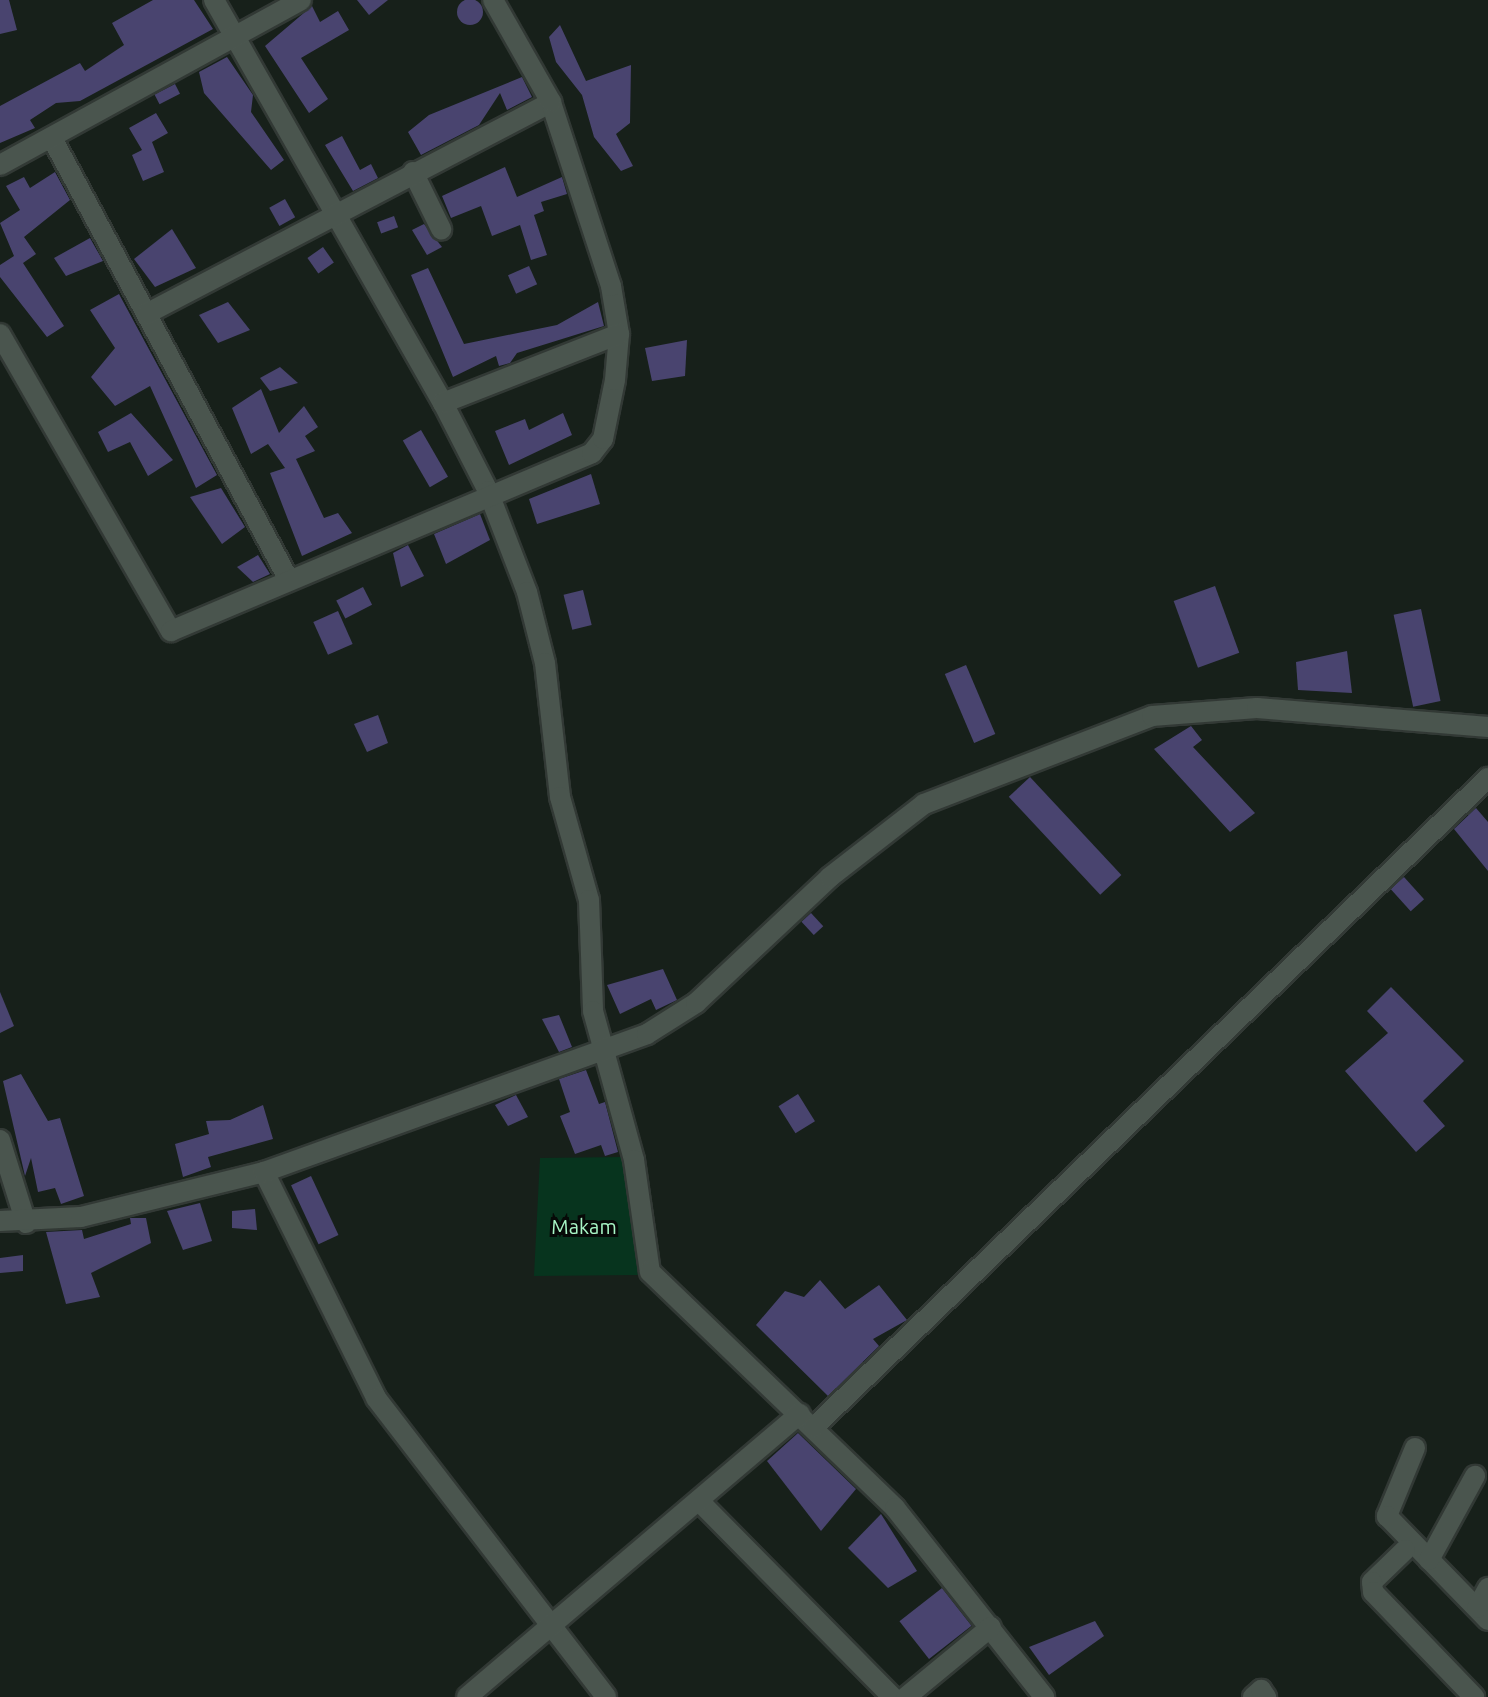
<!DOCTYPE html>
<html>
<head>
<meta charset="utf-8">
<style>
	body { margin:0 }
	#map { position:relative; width:1488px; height:1697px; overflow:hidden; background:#17201a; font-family:Ubuntu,sans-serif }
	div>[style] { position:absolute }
	.green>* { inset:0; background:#07341e }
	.building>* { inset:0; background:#49446f; transform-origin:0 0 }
	.round { border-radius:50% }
	.roads { filter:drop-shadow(2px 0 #323935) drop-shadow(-2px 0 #323935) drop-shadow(0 2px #323935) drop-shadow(0 -2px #323935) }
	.minor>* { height:20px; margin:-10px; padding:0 10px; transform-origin:10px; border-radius:10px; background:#4a554e }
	span { translate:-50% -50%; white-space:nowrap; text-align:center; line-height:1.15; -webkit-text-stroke:6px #060907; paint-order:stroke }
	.park-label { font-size:20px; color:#a8f6c6 }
</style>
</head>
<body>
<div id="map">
	<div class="green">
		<i style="clip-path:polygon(624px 1157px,638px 1275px,534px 1276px,540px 1158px)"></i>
	</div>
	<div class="building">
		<i class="round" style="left:457px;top:-1px;width:26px;height:26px"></i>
		<i style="clip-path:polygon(0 0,9px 0,17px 30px,0 34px)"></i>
		<i style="clip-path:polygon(153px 0,194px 0,213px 29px,80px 101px,56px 103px,30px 120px,35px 128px,0 143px,0 106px,80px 63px,85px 71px,124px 45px,112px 23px)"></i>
		<i style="clip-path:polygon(357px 0,388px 0,369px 15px)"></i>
		<i style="clip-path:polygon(312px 6px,320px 22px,338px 11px,349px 30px,301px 58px,328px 99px,309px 113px,265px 46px)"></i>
		<i style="clip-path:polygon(560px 25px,586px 81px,631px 65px,630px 123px,616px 134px,633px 166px,621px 171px,594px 137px,582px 95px,556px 62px,549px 37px)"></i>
		<i style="clip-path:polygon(227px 57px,253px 95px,251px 112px,284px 160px,271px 170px,204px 93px,199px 72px)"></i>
		<i style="clip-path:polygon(522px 77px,532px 97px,507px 110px,500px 93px,479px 125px,421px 155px,408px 132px,429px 115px)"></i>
		<i style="left:175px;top:84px;width:11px;height:23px;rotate:63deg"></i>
		<i style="clip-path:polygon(156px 113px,168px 133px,152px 142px,164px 172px,143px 181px,132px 155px,142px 150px,129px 128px)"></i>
		<i style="clip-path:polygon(342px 136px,360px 170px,371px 164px,378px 178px,353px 191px,325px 145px)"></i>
		<i style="clip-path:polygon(505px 167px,517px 197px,562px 177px,567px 194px,541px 202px,544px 211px,534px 215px,547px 255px,531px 260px,520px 225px,492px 236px,481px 206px,451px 218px,442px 196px)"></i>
		<i style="clip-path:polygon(55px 172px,70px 200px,24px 237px,36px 254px,23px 263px,64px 326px,47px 337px,0 277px,0 265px,14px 256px,0 223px,20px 210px,6px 186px,24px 177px,30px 188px)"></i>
		<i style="left:285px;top:199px;width:21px;height:18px;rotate:61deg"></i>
		<i style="left:394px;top:216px;width:12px;height:18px;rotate:70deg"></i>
		<i style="clip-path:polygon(424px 224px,442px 247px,427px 255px,412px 230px)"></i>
		<i style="clip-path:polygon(172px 229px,196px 268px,155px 287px,134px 259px)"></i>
		<i style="clip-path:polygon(90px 238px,103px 261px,66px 276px,54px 258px)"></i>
		<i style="left:323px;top:247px;width:19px;height:19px;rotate:55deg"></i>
		<i style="left:529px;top:266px;width:20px;height:23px;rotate:66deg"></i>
		<i style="clip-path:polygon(428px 268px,464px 344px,557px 325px,598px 302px,604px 326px,517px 353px,510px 363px,499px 366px,496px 356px,453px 377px,411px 275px)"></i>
		<i style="clip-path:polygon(119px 294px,217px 475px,196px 488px,150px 386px,115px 406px,91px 377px,115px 348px,90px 310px)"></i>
		<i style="clip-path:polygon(228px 302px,250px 330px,218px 343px,199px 315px)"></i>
		<i style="clip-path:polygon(687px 340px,685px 376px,652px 381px,645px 348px)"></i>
		<i style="clip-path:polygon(280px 367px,298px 383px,270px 391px,260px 378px)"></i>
		<i style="clip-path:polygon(261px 389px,279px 433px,304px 406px,318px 427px,305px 436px,315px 451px,296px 459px,324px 518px,338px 513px,352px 533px,302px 556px,270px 473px,285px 468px,268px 444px,251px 454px,232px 408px)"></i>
		<i style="clip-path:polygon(131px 413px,173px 460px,148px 476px,130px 442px,108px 452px,98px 432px)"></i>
		<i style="clip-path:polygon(563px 413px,572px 435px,509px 465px,495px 431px,525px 419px,529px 430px)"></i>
		<i style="left:421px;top:430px;width:54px;height:21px;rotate:60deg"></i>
		<i style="clip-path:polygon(591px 474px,600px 504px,537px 524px,529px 499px)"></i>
		<i style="clip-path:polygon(221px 488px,245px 527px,222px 544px,190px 497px)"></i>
		<i style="clip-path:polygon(480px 514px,490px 540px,446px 564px,434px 534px)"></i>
		<i style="clip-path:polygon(408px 545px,424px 576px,401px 587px,393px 553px)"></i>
		<i style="clip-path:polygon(258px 555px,270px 574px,253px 582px,237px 567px)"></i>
		<i style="left:1215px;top:586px;width:71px;height:44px;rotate:70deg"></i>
		<i style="left:363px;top:587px;width:20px;height:30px;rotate:63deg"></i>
		<i style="left:583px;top:590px;width:36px;height:20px;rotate:76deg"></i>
		<i style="left:1421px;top:609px;width:94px;height:28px;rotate:78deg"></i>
		<i style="left:338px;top:611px;width:36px;height:27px;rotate:66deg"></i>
		<i style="clip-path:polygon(1347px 651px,1352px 693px,1298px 690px,1296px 662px)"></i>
		<i style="left:966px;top:665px;width:75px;height:23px;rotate:67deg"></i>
		<i style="clip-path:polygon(378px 715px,388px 743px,367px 752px,354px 724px)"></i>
		<i style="clip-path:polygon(1191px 726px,1202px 740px,1193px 747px,1255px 813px,1230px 832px,1154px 749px)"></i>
		<i style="left:1030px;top:777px;width:134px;height:29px;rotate:47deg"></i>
		<i style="clip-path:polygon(1476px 808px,1488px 822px,1488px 871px,1454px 829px)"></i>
		<i style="left:1404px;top:877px;width:30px;height:18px;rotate:48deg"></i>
		<i style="left:811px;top:913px;width:18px;height:13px;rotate:47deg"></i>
		<i style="clip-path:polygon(663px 969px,677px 1000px,656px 1010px,651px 999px,620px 1014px,607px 985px)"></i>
		<i style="clip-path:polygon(1391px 987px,1464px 1061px,1423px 1101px,1445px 1126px,1416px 1152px,1345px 1071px,1388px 1033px,1367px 1011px)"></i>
		<i style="clip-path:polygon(0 992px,14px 1026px,0 1033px)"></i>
		<i style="clip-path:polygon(559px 1015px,572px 1047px,559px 1052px,542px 1019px)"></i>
		<i style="clip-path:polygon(586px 1070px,599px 1104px,605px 1102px,618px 1152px,605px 1156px,601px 1145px,575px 1154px,560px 1116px,570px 1112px,559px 1079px)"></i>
		<i style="clip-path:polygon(21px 1074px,48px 1121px,60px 1118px,84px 1196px,61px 1204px,55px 1188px,38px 1192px,31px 1158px,25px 1176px,3px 1081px)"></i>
		<i style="left:798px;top:1094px;width:32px;height:23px;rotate:58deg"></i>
		<i style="clip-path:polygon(516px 1095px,528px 1117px,508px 1126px,495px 1105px)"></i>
		<i style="clip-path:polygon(263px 1105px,273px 1139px,208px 1157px,211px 1167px,183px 1177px,175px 1144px,209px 1134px,206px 1121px,230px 1120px)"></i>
		<i style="left:311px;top:1176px;width:65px;height:22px;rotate:65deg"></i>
		<i style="clip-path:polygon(200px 1203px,212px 1241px,183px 1250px,167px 1211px)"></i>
		<i style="clip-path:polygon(255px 1209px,257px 1230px,232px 1228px,232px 1211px)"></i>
		<i style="clip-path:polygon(130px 1218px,146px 1218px,151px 1243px,91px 1273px,100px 1297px,66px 1304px,46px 1232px,82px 1230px,84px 1239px,131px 1224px)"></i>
		<i style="clip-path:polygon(23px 1255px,23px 1271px,0 1273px,0 1258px)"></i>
		<i style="clip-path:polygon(820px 1280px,845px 1309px,879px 1285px,907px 1320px,873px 1339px,879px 1346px,828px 1396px,756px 1325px,785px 1291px,804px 1297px)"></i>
		<i style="clip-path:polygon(798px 1433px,856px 1489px,821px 1531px,767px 1461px)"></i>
		<i style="clip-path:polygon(881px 1514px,917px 1571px,888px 1588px,848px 1548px)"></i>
		<i style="left:942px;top:1588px;width:48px;height:54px;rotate:52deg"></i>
		<i style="clip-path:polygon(1095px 1621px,1104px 1636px,1049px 1675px,1029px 1647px)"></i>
	</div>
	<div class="roads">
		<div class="minor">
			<i style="left:214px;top:0;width:464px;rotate:60.4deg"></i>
			<i style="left:443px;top:403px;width:99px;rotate:62.9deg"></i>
			<i style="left:488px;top:491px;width:108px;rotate:68.9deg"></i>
			<i style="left:527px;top:592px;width:73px;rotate:75.8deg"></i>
			<i style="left:545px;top:663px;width:135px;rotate:83.6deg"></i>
			<i style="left:560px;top:797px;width:107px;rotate:74.3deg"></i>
			<i style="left:589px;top:900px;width:111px;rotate:87.9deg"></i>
			<i style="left:593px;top:1011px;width:155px;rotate:74.6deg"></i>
			<i style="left:634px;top:1160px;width:113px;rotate:81.9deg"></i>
			<i style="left:650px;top:1272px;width:340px;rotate:43.9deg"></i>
			<i style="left:895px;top:1508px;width:241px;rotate:51.7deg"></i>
			<i style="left:53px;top:140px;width:498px;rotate:61.8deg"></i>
			<i style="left:0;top:165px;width:343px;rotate:-28.7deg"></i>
			<i style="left:413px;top:172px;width:64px;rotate:63.8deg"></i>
			<i style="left:148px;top:313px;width:455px;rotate:-27.6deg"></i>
			<i style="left:0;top:334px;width:343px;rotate:60.1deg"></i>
			<i style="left:171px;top:631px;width:457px;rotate:-22.9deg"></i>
			<i style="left:592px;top:453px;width:18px;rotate:-52deg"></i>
			<i style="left:603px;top:439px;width:60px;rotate:-78.5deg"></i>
			<i style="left:615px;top:380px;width:46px;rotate:-85deg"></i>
			<i style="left:619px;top:334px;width:49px;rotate:-99.5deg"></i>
			<i style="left:611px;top:286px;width:194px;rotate:-108.1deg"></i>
			<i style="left:551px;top:102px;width:117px;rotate:-119.6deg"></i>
			<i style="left:443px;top:403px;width:189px;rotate:-21.4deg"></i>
			<i style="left:0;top:1140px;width:87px;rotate:72.6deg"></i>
			<i style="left:264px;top:1172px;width:252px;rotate:63.6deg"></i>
			<i style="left:376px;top:1398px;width:377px;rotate:52.4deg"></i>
			<i style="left:0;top:1221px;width:81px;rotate:-2.8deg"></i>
			<i style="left:81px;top:1217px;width:188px;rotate:-13.8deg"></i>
			<i style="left:264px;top:1172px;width:407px;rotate:-19.8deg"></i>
			<i style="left:647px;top:1034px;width:58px;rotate:-32.3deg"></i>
			<i style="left:696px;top:1003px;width:184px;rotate:-43.2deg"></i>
			<i style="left:830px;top:877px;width:119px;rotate:-37.8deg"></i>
			<i style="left:924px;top:804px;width:244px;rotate:-21.1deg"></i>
			<i style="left:1152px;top:716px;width:105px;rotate:-4.4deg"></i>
			<i style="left:1257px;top:708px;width:232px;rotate:4.7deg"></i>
			<i style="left:814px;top:1427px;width:936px;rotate:-43.92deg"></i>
			<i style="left:1415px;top:1448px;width:74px;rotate:112.4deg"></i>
			<i style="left:1387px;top:1516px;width:145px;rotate:45.8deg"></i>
			<i style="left:700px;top:1502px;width:274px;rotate:45.4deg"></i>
			<i style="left:1405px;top:1550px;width:46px;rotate:135.9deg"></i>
			<i style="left:1372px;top:1582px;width:10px;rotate:84deg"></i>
			<i style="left:1373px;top:1592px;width:146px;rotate:46.1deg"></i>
			<i style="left:1429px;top:1560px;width:96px;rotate:-61.3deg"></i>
			<i style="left:1477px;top:1608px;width:23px;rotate:-61deg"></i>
			<i style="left:467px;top:1697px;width:437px;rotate:-40.4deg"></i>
			<i style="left:906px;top:1697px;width:110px;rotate:-39.5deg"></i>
			<i style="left:1253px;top:1697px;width:11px;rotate:-41deg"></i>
			<i style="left:1261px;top:1690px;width:9px;rotate:54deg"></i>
		</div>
	</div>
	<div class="park-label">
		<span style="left:584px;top:1226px">Makam</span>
	</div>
</div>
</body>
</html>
